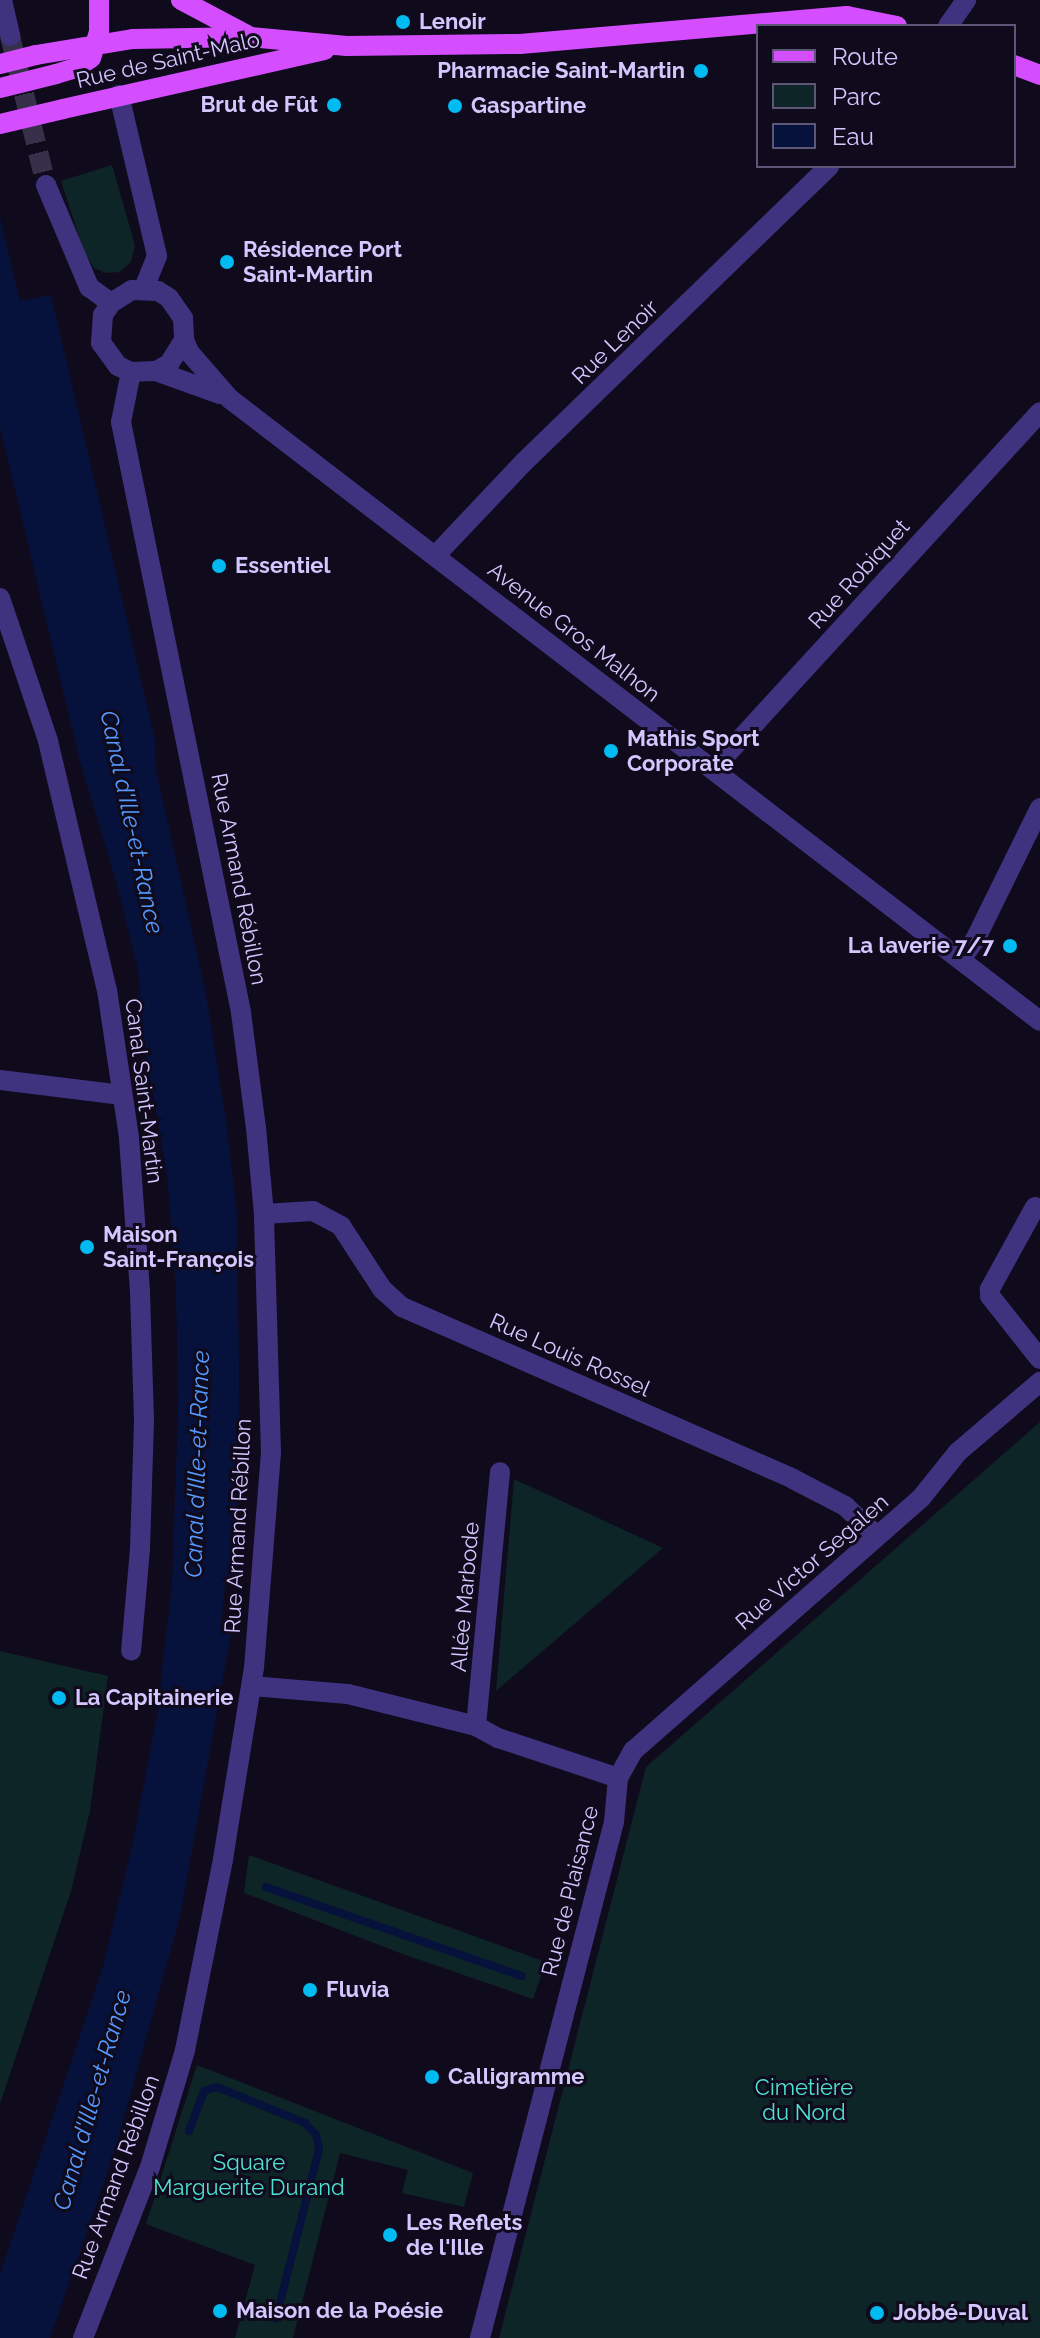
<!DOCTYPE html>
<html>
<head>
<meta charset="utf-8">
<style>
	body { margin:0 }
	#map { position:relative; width:1040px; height:2338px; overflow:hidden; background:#100a1d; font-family:Raleway,sans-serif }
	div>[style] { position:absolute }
	.green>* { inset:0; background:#0d2527 }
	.water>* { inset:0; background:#06123b }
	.pier>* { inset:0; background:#100a1d; transform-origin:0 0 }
	.stream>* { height:8px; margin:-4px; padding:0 4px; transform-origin:4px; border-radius:4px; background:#06123b }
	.tertiary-tunnel>* { height:20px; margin-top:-10px; transform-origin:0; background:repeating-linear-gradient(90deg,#37304a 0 20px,transparent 0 30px) }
	.minor>* { height:20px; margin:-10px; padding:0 10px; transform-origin:10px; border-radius:10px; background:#3f337f }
	.tertiary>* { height:20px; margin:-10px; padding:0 10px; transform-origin:10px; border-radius:10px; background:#3f337f }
	.primary>* { height:20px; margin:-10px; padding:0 10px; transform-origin:10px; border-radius:10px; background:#d44eff }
	.primary-bridge>* { height:20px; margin:-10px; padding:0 10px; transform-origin:10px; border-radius:10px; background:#d44eff }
	.dots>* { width:22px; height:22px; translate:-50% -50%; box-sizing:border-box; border:4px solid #100a1d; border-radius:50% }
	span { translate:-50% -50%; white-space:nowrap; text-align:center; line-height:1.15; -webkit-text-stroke:6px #100a1d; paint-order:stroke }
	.poi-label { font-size:22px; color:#d4c7ff; font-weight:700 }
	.left { translate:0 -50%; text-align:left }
	.right { translate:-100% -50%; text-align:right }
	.street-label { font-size:22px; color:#d4c7ff }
	.park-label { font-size:22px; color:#4de4d2 }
	.water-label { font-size:24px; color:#559aff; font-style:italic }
	.legend { position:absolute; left:756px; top:24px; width:260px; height:144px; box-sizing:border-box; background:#100a1d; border:2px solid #5e5677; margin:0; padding:10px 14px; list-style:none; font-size:24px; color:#d4c7ff }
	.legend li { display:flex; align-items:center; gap:16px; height:40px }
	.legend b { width:40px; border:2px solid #5e5677 }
</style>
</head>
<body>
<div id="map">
	<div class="green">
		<i style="clip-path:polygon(112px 165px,135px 245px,131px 262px,120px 272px,106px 273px,94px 268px,84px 252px,61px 181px)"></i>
		<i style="clip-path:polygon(1040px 1422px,1040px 2338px,499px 2338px,646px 1767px)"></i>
		<i style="clip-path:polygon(514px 1479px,663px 1548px,496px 1691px)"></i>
		<i style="clip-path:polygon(0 1651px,108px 1676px,90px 1811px,71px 1891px,0 2104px)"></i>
		<i style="clip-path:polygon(249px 1855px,546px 1962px,533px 1999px,400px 1953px,244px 1893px)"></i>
		<i style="clip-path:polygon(197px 2065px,473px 2173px,464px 2207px,402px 2193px,408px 2170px,340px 2153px,293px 2338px,235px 2338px,255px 2265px,146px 2224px)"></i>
	</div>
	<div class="water">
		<i style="clip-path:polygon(0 217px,20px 301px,51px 295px,155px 740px,156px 770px,206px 994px,227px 1127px,237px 1215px,240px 1450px,231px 1634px,180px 1917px,113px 2157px,50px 2338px,0 2338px,0 2274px,102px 1970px,133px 1842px,157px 1715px,172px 1583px,178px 1412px,176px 1288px,167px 1175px,144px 1043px,138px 970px,116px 881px,80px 762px,0 427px)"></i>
	</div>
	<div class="pier">
		<i style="left:226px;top:1578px;width:9px;height:55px;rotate:6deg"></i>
	</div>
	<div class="stream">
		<i style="left:266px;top:1887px;width:271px;rotate:19.2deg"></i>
		<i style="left:189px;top:2131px;width:43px;rotate:-69.4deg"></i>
		<i style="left:204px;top:2091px;width:14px;rotate:-17deg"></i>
		<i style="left:217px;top:2087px;width:95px;rotate:22.2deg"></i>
		<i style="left:305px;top:2123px;width:16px;rotate:47deg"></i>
		<i style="left:316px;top:2135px;width:14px;rotate:78deg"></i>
		<i style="left:319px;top:2149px;width:175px;rotate:104.2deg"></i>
	</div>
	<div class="tertiary-tunnel">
		<i style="left:10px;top:36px;width:153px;rotate:76.4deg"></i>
	</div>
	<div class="minor">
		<i style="left:436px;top:555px;width:128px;rotate:-46.6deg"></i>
		<i style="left:524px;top:462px;width:425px;rotate:-44.1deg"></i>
		<i style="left:0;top:598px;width:151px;rotate:71.4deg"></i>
		<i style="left:48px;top:741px;width:256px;rotate:76.7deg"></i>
		<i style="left:107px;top:990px;width:150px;rotate:81.5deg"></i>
		<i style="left:129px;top:1138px;width:155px;rotate:85.9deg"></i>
		<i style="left:140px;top:1293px;width:128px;rotate:88.2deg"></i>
		<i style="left:144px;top:1421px;width:128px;rotate:91.8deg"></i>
		<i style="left:140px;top:1549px;width:102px;rotate:95deg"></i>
		<i style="left:713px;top:769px;width:484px;rotate:-47.5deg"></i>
		<i style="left:0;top:1080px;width:123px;rotate:7deg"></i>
		<i style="left:1035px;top:1207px;width:94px;rotate:118.8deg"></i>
		<i style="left:990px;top:1289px;width:7px;rotate:90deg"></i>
		<i style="left:990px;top:1296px;width:80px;rotate:51.6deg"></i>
		<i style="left:264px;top:1214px;width:49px;rotate:-3.5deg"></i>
		<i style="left:313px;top:1211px;width:32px;rotate:28deg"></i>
		<i style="left:341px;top:1226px;width:75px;rotate:56.9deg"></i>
		<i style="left:382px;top:1289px;width:27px;rotate:42deg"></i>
		<i style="left:402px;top:1307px;width:427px;rotate:23.7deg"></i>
		<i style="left:793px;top:1479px;width:59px;rotate:27.4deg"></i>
		<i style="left:845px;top:1506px;width:44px;rotate:43.2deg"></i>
		<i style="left:251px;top:1686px;width:97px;rotate:4.7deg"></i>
		<i style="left:348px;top:1694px;width:132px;rotate:14deg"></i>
		<i style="left:476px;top:1726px;width:25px;rotate:29deg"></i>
		<i style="left:498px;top:1738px;width:126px;rotate:18.4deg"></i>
		<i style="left:618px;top:1778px;width:44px;rotate:95.2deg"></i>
		<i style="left:614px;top:1822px;width:533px;rotate:104.56deg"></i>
		<i style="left:476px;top:1726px;width:255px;rotate:-84.6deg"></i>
		<i style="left:618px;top:1778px;width:31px;rotate:-61deg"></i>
		<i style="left:633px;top:1751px;width:383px;rotate:-41.3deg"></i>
		<i style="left:921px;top:1498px;width:59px;rotate:-51.2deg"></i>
		<i style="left:958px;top:1452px;width:108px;rotate:-40.5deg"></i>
		<i style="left:83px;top:2338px;width:184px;rotate:-68.6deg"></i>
		<i style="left:150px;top:2167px;width:122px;rotate:-73.3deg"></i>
		<i style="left:185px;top:2050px;width:195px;rotate:-78.7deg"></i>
		<i style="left:223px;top:1859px;width:193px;rotate:-80.8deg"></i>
		<i style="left:254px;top:1668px;width:216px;rotate:-85.5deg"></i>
		<i style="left:271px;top:1453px;width:239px;rotate:-91.7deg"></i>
		<i style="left:264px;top:1214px;width:86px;rotate:-95.3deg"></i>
		<i style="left:256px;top:1128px;width:117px;rotate:-97.4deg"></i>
		<i style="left:241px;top:1012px;width:602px;rotate:-101.5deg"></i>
		<i style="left:121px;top:422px;width:51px;rotate:-78.7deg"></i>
	</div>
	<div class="tertiary">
		<i style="left:2px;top:0;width:37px;rotate:77deg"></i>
		<i style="left:948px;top:26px;width:32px;rotate:-55deg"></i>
		<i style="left:119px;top:95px;width:165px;rotate:76.7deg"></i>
		<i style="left:157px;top:256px;width:35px;rotate:112deg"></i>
		<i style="left:46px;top:185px;width:111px;rotate:67.1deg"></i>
		<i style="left:89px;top:287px;width:27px;rotate:36deg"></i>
		<i style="left:184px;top:340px;width:28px;rotate:122deg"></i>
		<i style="left:169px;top:364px;width:15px;rotate:152deg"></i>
		<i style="left:156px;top:371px;width:25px;rotate:178deg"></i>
		<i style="left:131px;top:372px;width:14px;rotate:-155deg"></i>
		<i style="left:118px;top:366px;width:29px;rotate:-126deg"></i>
		<i style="left:101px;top:343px;width:28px;rotate:-86deg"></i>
		<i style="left:103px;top:315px;width:14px;rotate:-56deg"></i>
		<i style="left:111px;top:303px;width:25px;rotate:-32deg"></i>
		<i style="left:132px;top:290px;width:26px;rotate:2deg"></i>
		<i style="left:158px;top:291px;width:13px;rotate:32deg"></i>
		<i style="left:169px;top:298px;width:24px;rotate:55deg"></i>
		<i style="left:183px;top:318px;width:22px;rotate:87deg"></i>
		<i style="left:184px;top:340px;width:13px;rotate:67deg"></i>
		<i style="left:189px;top:352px;width:62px;rotate:48.9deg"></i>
		<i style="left:230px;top:399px;width:1021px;rotate:37.52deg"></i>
		<i style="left:156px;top:371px;width:68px;rotate:19.8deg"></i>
		<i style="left:961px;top:959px;width:24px;rotate:-54deg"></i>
		<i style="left:975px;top:940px;width:147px;rotate:-63.8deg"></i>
	</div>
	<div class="primary">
		<i style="left:181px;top:0;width:75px;rotate:27.9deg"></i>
		<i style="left:36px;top:55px;width:98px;rotate:-9.4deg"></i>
		<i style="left:133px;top:39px;width:117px;rotate:-1deg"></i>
		<i style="left:250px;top:37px;width:97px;rotate:5.3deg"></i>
		<i style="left:347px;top:46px;width:173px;rotate:-0.7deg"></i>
		<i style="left:520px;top:44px;width:328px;rotate:-4.9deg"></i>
		<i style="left:847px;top:16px;width:51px;rotate:11.3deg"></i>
		<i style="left:1014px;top:65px;width:28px;rotate:21deg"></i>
		<i style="left:56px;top:74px;width:21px;rotate:-17deg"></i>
		<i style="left:76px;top:68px;width:18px;rotate:-34deg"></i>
		<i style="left:91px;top:58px;width:27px;rotate:-73deg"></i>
		<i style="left:99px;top:32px;width:32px;rotate:-90deg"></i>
		<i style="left:63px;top:109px;width:268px;rotate:-12.7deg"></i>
	</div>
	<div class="primary-bridge">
		<i style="left:0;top:64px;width:37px;rotate:-14deg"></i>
		<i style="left:0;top:88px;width:58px;rotate:-14deg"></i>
		<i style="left:0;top:124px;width:65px;rotate:-13.4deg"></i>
	</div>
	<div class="dots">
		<i style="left:403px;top:22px;background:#00baf2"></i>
		<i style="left:701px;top:71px;background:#00baf2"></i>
		<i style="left:334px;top:105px;background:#00baf2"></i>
		<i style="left:455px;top:106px;background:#00baf2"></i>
		<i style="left:227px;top:262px;background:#00baf2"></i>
		<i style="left:219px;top:566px;background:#00baf2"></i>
		<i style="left:611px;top:751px;background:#00baf2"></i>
		<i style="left:1010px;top:946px;background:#00baf2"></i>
		<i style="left:87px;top:1247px;background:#00baf2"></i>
		<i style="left:59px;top:1698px;background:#00baf2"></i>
		<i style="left:310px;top:1990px;background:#00baf2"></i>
		<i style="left:432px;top:2077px;background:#00baf2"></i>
		<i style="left:390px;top:2235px;background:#00baf2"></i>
		<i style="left:220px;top:2311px;background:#00baf2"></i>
		<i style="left:877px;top:2313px;background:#00baf2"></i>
	</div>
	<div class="poi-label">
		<span class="left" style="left:419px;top:22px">Lenoir</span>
		<span class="right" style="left:685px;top:71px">Pharmacie Saint-Martin</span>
		<span class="right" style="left:318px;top:105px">Brut de Fût</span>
		<span class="left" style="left:471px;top:106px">Gaspartine</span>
		<span class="left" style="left:243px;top:262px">Résidence Port<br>Saint-Martin</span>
		<span class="left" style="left:235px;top:566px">Essentiel</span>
		<span class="left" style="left:627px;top:751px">Mathis Sport<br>Corporate</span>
		<span class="right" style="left:994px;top:946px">La laverie 7/7</span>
		<span class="left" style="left:103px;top:1247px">Maison<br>Saint-François</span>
		<span class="left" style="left:75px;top:1698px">La Capitainerie</span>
		<span class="left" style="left:326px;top:1990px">Fluvia</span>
		<span class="left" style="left:448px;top:2077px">Calligramme</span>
		<span class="left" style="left:406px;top:2235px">Les Reflets<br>de l'Ille</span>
		<span class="left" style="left:236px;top:2311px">Maison de la Poésie</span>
		<span class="left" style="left:893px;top:2313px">Jobbé-Duval</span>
	</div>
	<div class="street-label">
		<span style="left:168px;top:60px;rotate:-13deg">Rue de Saint-Malo</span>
		<span style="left:615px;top:342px;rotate:-44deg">Rue Lenoir</span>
		<span style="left:859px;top:574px;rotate:-48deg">Rue Robiquet</span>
		<span style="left:574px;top:632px;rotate:38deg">Avenue Gros Malhon</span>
		<span style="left:239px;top:879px;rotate:79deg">Rue Armand Rébillon</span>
		<span style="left:144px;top:1091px;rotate:83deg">Canal Saint-Martin</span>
		<span style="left:570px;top:1355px;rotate:24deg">Rue Louis Rossel</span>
		<span style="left:238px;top:1526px;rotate:-87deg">Rue Armand Rébillon</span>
		<span style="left:812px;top:1562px;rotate:-41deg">Rue Victor Segalen</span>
		<span style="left:465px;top:1597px;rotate:-85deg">Allée Marbode</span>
		<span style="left:570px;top:1891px;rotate:-76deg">Rue de Plaisance</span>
		<span style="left:116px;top:2177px;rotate:-70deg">Rue Armand Rébillon</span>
	</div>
	<div class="park-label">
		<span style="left:804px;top:2100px">Cimetière<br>du Nord</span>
		<span style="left:249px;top:2175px">Square<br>Marguerite Durand</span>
	</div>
	<div class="water-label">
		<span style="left:132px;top:822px;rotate:78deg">Canal d'Ille-et-Rance</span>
		<span style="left:197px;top:1464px;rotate:-88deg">Canal d'Ille-et-Rance</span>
		<span style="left:92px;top:2100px;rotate:-74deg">Canal d'Ille-et-Rance</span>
	</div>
	<ul class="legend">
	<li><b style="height:10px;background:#d44eff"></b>Route</li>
	<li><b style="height:22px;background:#0d2527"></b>Parc</li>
	<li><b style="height:22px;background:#06123b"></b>Eau</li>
	</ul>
</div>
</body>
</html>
